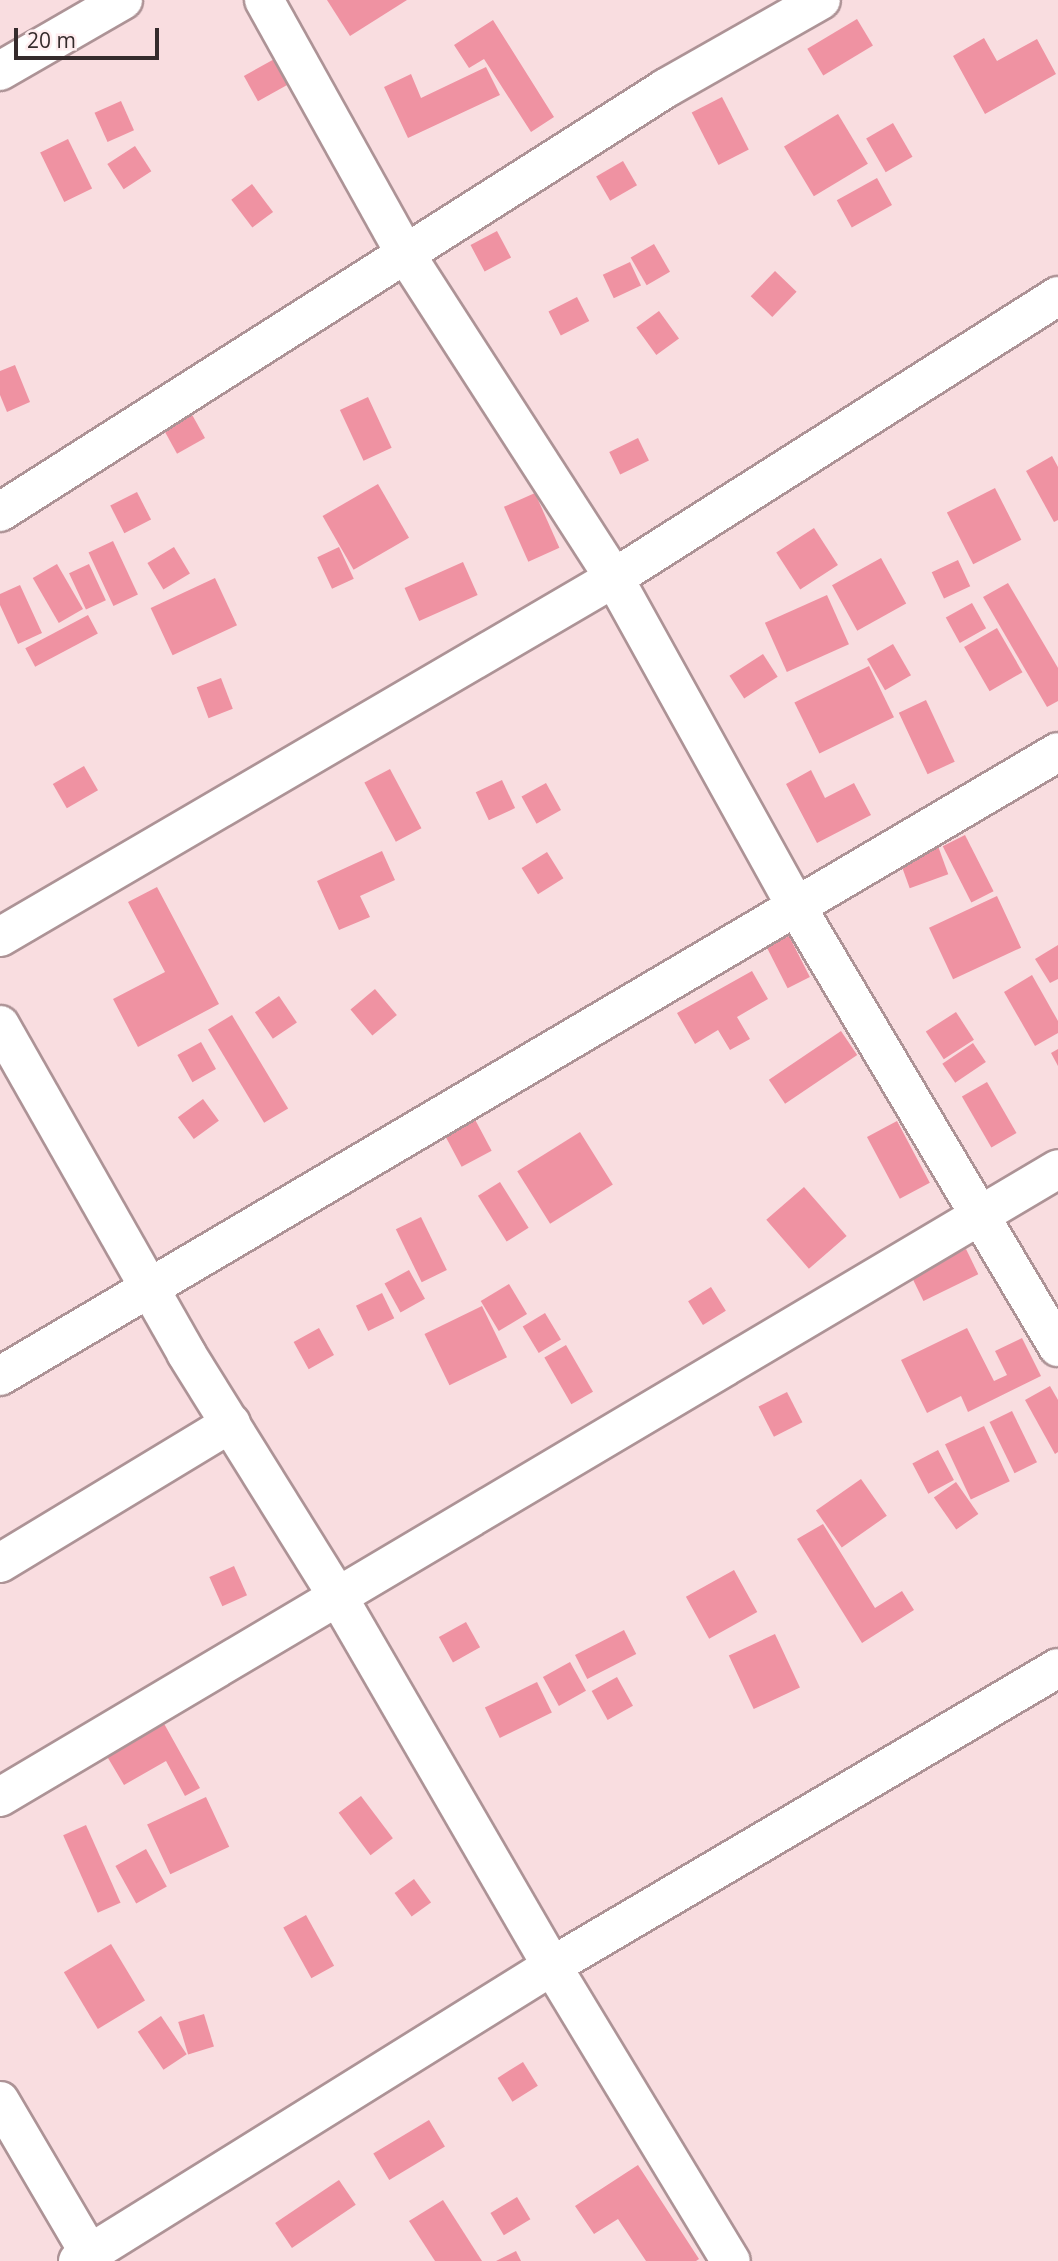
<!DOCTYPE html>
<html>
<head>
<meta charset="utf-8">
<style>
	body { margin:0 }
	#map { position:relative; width:1058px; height:2261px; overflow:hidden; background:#f9dde0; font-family:"Open Sans",sans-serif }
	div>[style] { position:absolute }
	.building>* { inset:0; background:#ef92a2; transform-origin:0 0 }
	.roads { filter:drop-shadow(2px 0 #ad9396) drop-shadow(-2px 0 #ad9396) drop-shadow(0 2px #ad9396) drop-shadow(0 -2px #ad9396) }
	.minor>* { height:38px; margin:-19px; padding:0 19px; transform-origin:19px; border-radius:19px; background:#fff }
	span { translate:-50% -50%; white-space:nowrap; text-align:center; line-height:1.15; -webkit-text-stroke:7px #ffedef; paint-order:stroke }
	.scale { position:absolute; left:14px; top:28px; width:145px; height:32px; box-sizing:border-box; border:4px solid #352b2c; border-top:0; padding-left:9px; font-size:21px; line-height:24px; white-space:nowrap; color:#352b2c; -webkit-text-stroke:5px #ffedef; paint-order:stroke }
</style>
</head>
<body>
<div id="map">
	<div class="building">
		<i style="clip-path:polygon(327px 0,407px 0,350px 36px)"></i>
		<i style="left:857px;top:19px;width:31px;height:58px;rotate:59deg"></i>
		<i style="clip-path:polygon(493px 20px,554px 117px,531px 132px,484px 59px,469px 68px,454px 45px)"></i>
		<i style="clip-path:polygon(984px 38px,997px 61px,1037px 39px,1056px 74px,985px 114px,953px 56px)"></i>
		<i style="left:278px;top:57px;width:29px;height:39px;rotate:61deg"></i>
		<i style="clip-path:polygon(486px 67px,500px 95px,408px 138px,384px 87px,411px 74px,421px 98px)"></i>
		<i style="left:722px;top:97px;width:59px;height:34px;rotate:63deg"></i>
		<i style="left:121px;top:101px;width:32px;height:29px;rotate:66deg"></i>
		<i style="left:838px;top:114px;width:58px;height:63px;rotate:59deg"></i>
		<i style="left:893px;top:123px;width:39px;height:31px;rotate:60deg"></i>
		<i style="left:68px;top:139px;width:55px;height:31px;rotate:64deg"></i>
		<i style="left:135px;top:146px;width:30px;height:33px;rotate:57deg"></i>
		<i style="left:623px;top:161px;width:28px;height:31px;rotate:60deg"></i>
		<i style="left:877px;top:178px;width:31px;height:46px;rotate:61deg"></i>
		<i style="left:252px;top:184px;width:35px;height:26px;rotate:53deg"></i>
		<i style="left:497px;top:231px;width:30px;height:30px;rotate:62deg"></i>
		<i style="left:654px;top:244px;width:32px;height:27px;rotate:60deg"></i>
		<i style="left:630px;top:262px;width:26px;height:30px;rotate:65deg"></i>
		<i style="left:775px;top:271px;width:30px;height:35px;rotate:44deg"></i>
		<i style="left:577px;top:297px;width:27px;height:32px;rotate:63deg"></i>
		<i style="left:659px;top:311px;width:34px;height:28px;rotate:54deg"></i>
		<i style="clip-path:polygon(15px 365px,30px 402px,7px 412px,0 395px,0 371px)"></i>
		<i style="left:368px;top:397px;width:56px;height:31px;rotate:65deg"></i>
		<i style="left:190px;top:411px;width:31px;height:32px;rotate:61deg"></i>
		<i style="left:638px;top:438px;width:25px;height:32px;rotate:64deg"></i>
		<i style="clip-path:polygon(1052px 456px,1058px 467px,1058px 520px,1054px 522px,1026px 471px)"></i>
		<i style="left:378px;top:484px;width:62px;height:64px;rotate:60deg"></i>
		<i style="left:995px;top:488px;width:58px;height:54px;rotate:63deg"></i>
		<i style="left:137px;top:492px;width:31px;height:30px;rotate:63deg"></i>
		<i style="left:535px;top:493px;width:60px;height:34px;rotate:66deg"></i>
		<i style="left:814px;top:528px;width:44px;height:45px;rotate:57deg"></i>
		<i style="left:113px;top:541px;width:59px;height:27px;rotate:65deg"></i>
		<i style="left:174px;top:547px;width:31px;height:31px;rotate:59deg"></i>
		<i style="left:339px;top:547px;width:35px;height:24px;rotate:65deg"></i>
		<i style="left:881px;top:558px;width:52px;height:56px;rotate:61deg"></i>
		<i style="left:958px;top:560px;width:29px;height:29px;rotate:65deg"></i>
		<i style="left:463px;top:562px;width:36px;height:64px;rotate:66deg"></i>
		<i style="left:57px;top:564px;width:52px;height:28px;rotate:60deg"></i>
		<i style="left:89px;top:564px;width:40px;height:22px;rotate:65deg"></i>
		<i style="left:215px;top:578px;width:52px;height:71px;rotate:65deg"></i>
		<i style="clip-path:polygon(1008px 583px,1058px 668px,1058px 701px,1047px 707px,983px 597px)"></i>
		<i style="clip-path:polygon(20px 585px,42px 633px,18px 644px,0 605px,0 594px)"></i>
		<i style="left:827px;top:595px;width:54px;height:68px;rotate:66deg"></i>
		<i style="left:972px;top:603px;width:29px;height:30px;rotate:61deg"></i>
		<i style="left:88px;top:615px;width:21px;height:71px;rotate:62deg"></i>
		<i style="left:997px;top:628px;width:51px;height:38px;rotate:60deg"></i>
		<i style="left:893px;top:644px;width:36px;height:30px;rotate:60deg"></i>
		<i style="left:763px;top:654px;width:27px;height:40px;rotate:57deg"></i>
		<i style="left:869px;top:666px;width:57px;height:83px;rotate:64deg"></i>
		<i style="left:221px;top:678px;width:33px;height:26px;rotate:69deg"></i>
		<i style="left:926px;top:700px;width:68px;height:30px;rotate:65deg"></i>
		<i style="left:84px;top:766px;width:28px;height:36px;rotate:60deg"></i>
		<i style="left:390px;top:769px;width:67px;height:29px;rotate:62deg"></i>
		<i style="clip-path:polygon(811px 770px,825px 798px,854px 783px,871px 815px,817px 843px,786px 784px)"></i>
		<i style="left:502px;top:780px;width:31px;height:29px;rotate:65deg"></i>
		<i style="left:546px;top:783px;width:31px;height:28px;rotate:61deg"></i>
		<i style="left:965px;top:835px;width:63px;height:25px;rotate:63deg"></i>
		<i style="left:938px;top:846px;width:30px;height:41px;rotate:70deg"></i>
		<i style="clip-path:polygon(382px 851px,395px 880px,360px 896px,370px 917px,339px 930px,317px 881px)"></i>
		<i style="left:547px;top:852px;width:31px;height:30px;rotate:58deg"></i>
		<i style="clip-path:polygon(157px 887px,219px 1004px,138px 1047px,113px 999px,165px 972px,128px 902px)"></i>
		<i style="left:997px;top:896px;width:57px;height:75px;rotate:65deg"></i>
		<i style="left:789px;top:936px;width:46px;height:25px;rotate:63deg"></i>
		<i style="clip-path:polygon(1058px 945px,1058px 979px,1050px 983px,1035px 959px)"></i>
		<i style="clip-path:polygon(752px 971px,768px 999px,737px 1017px,750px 1039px,730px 1050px,718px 1030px,695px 1044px,677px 1013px)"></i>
		<i style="clip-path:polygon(1032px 975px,1058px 1021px,1058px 1033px,1035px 1046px,1004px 992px)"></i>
		<i style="left:375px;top:989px;width:34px;height:32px;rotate:50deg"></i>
		<i style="left:279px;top:996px;width:32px;height:29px;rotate:56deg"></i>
		<i style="left:956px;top:1012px;width:33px;height:36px;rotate:57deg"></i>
		<i style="left:232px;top:1015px;width:109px;height:28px;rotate:59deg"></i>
		<i style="left:841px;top:1031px;width:29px;height:87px;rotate:56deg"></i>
		<i style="left:201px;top:1042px;width:31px;height:27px;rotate:61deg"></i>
		<i style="left:973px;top:1043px;width:23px;height:37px;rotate:56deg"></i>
		<i style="clip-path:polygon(1058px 1049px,1058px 1066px,1051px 1053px)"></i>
		<i style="left:987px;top:1082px;width:59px;height:29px;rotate:60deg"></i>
		<i style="left:203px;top:1099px;width:27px;height:31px;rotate:54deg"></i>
		<i style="left:471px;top:1112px;width:44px;height:34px;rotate:62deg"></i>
		<i style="left:897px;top:1121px;width:70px;height:34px;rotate:62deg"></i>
		<i style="left:580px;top:1132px;width:62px;height:74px;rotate:58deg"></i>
		<i style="left:500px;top:1182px;width:54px;height:26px;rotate:58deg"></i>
		<i style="left:804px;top:1187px;width:65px;height:50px;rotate:49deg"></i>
		<i style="left:421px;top:1217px;width:59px;height:28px;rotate:64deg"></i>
		<i style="left:966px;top:1249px;width:28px;height:61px;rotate:64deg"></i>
		<i style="left:409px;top:1270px;width:33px;height:28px;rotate:61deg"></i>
		<i style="left:509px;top:1284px;width:35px;height:33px;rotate:59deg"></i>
		<i style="left:711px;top:1287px;width:28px;height:27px;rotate:58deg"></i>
		<i style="left:382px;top:1293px;width:28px;height:29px;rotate:64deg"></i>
		<i style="left:482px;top:1306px;width:57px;height:64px;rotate:64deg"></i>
		<i style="left:545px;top:1313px;width:31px;height:26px;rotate:59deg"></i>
		<i style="left:319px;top:1328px;width:31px;height:29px;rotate:61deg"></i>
		<i style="clip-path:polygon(967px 1328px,994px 1381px,1007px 1375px,995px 1351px,1022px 1338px,1041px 1376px,968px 1412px,961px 1396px,927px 1413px,901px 1360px)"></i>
		<i style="left:566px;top:1345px;width:54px;height:25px;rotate:60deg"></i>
		<i style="clip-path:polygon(1050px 1386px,1058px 1400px,1058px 1452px,1055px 1454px,1025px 1400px)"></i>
		<i style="left:787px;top:1392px;width:34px;height:32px;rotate:63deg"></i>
		<i style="left:1012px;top:1411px;width:57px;height:25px;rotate:64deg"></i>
		<i style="left:984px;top:1426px;width:61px;height:43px;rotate:65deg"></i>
		<i style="left:938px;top:1450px;width:34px;height:29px;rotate:62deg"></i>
		<i style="left:861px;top:1479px;width:45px;height:55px;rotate:55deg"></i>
		<i style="left:956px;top:1482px;width:39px;height:27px;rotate:55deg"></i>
		<i style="clip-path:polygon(823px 1524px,875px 1608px,902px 1591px,914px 1610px,862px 1643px,797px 1539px)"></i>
		<i style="left:234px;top:1566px;width:32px;height:27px;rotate:66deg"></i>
		<i style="left:734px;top:1570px;width:48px;height:55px;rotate:61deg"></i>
		<i style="left:466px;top:1622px;width:29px;height:31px;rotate:61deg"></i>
		<i style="left:624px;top:1630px;width:27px;height:55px;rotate:63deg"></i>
		<i style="left:775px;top:1634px;width:59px;height:51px;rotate:65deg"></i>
		<i style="left:570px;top:1662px;width:33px;height:31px;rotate:61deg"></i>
		<i style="left:617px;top:1677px;width:33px;height:29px;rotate:61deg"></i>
		<i style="left:537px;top:1682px;width:34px;height:58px;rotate:64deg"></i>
		<i style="clip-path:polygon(162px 1720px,200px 1788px,185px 1796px,166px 1761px,124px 1785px,105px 1753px)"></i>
		<i style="left:361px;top:1796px;width:53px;height:28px;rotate:53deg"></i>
		<i style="left:206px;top:1797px;width:55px;height:65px;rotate:65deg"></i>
		<i style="left:86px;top:1825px;width:85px;height:25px;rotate:66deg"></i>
		<i style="left:146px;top:1849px;width:43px;height:35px;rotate:61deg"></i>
		<i style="left:414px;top:1879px;width:29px;height:24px;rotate:54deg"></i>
		<i style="left:306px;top:1915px;width:58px;height:26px;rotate:61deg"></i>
		<i style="left:111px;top:1944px;width:66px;height:55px;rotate:59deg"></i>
		<i style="left:204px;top:2014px;width:34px;height:27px;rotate:73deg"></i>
		<i style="left:161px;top:2016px;width:46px;height:28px;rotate:56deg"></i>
		<i style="left:523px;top:2062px;width:28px;height:30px;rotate:58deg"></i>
		<i style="left:429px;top:2120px;width:31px;height:65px;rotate:59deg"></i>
		<i style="clip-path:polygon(638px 2165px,699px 2259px,696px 2261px,646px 2261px,618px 2219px,594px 2234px,575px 2206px)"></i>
		<i style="left:339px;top:2180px;width:30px;height:77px;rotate:56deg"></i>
		<i style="left:517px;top:2197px;width:26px;height:31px;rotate:59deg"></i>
		<i style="clip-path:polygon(443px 2200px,482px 2261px,435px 2261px,409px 2221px)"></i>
		<i style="clip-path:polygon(516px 2251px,521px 2261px,496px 2261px)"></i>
	</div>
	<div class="roads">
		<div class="minor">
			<i style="left:264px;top:0;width:292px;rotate:60.9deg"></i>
			<i style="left:406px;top:255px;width:384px;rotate:57.2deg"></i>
			<i style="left:614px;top:578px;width:375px;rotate:61deg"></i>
			<i style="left:796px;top:906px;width:513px;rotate:59.29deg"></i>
			<i style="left:0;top:71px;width:142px;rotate:-30deg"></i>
			<i style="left:0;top:512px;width:790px;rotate:-32.48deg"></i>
			<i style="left:666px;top:88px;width:178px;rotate:-29.6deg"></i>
			<i style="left:0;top:937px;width:711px;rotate:-30.31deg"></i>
			<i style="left:614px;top:578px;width:526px;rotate:-32.42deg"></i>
			<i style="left:0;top:1025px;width:377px;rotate:60.4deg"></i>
			<i style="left:186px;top:1353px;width:287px;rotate:58.1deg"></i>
			<i style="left:338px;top:1597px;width:427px;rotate:59.9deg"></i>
			<i style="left:552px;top:1966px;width:345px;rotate:58.8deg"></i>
			<i style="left:0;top:1376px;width:1228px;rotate:-30.53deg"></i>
			<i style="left:0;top:1563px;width:270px;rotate:-31.2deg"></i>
			<i style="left:0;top:1797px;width:1230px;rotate:-30.69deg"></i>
			<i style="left:0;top:2101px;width:186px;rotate:59.6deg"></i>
			<i style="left:78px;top:2261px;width:558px;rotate:-31.9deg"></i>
			<i style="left:552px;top:1966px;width:587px;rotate:-30.5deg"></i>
		</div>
	</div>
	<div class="scale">20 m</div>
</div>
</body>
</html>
